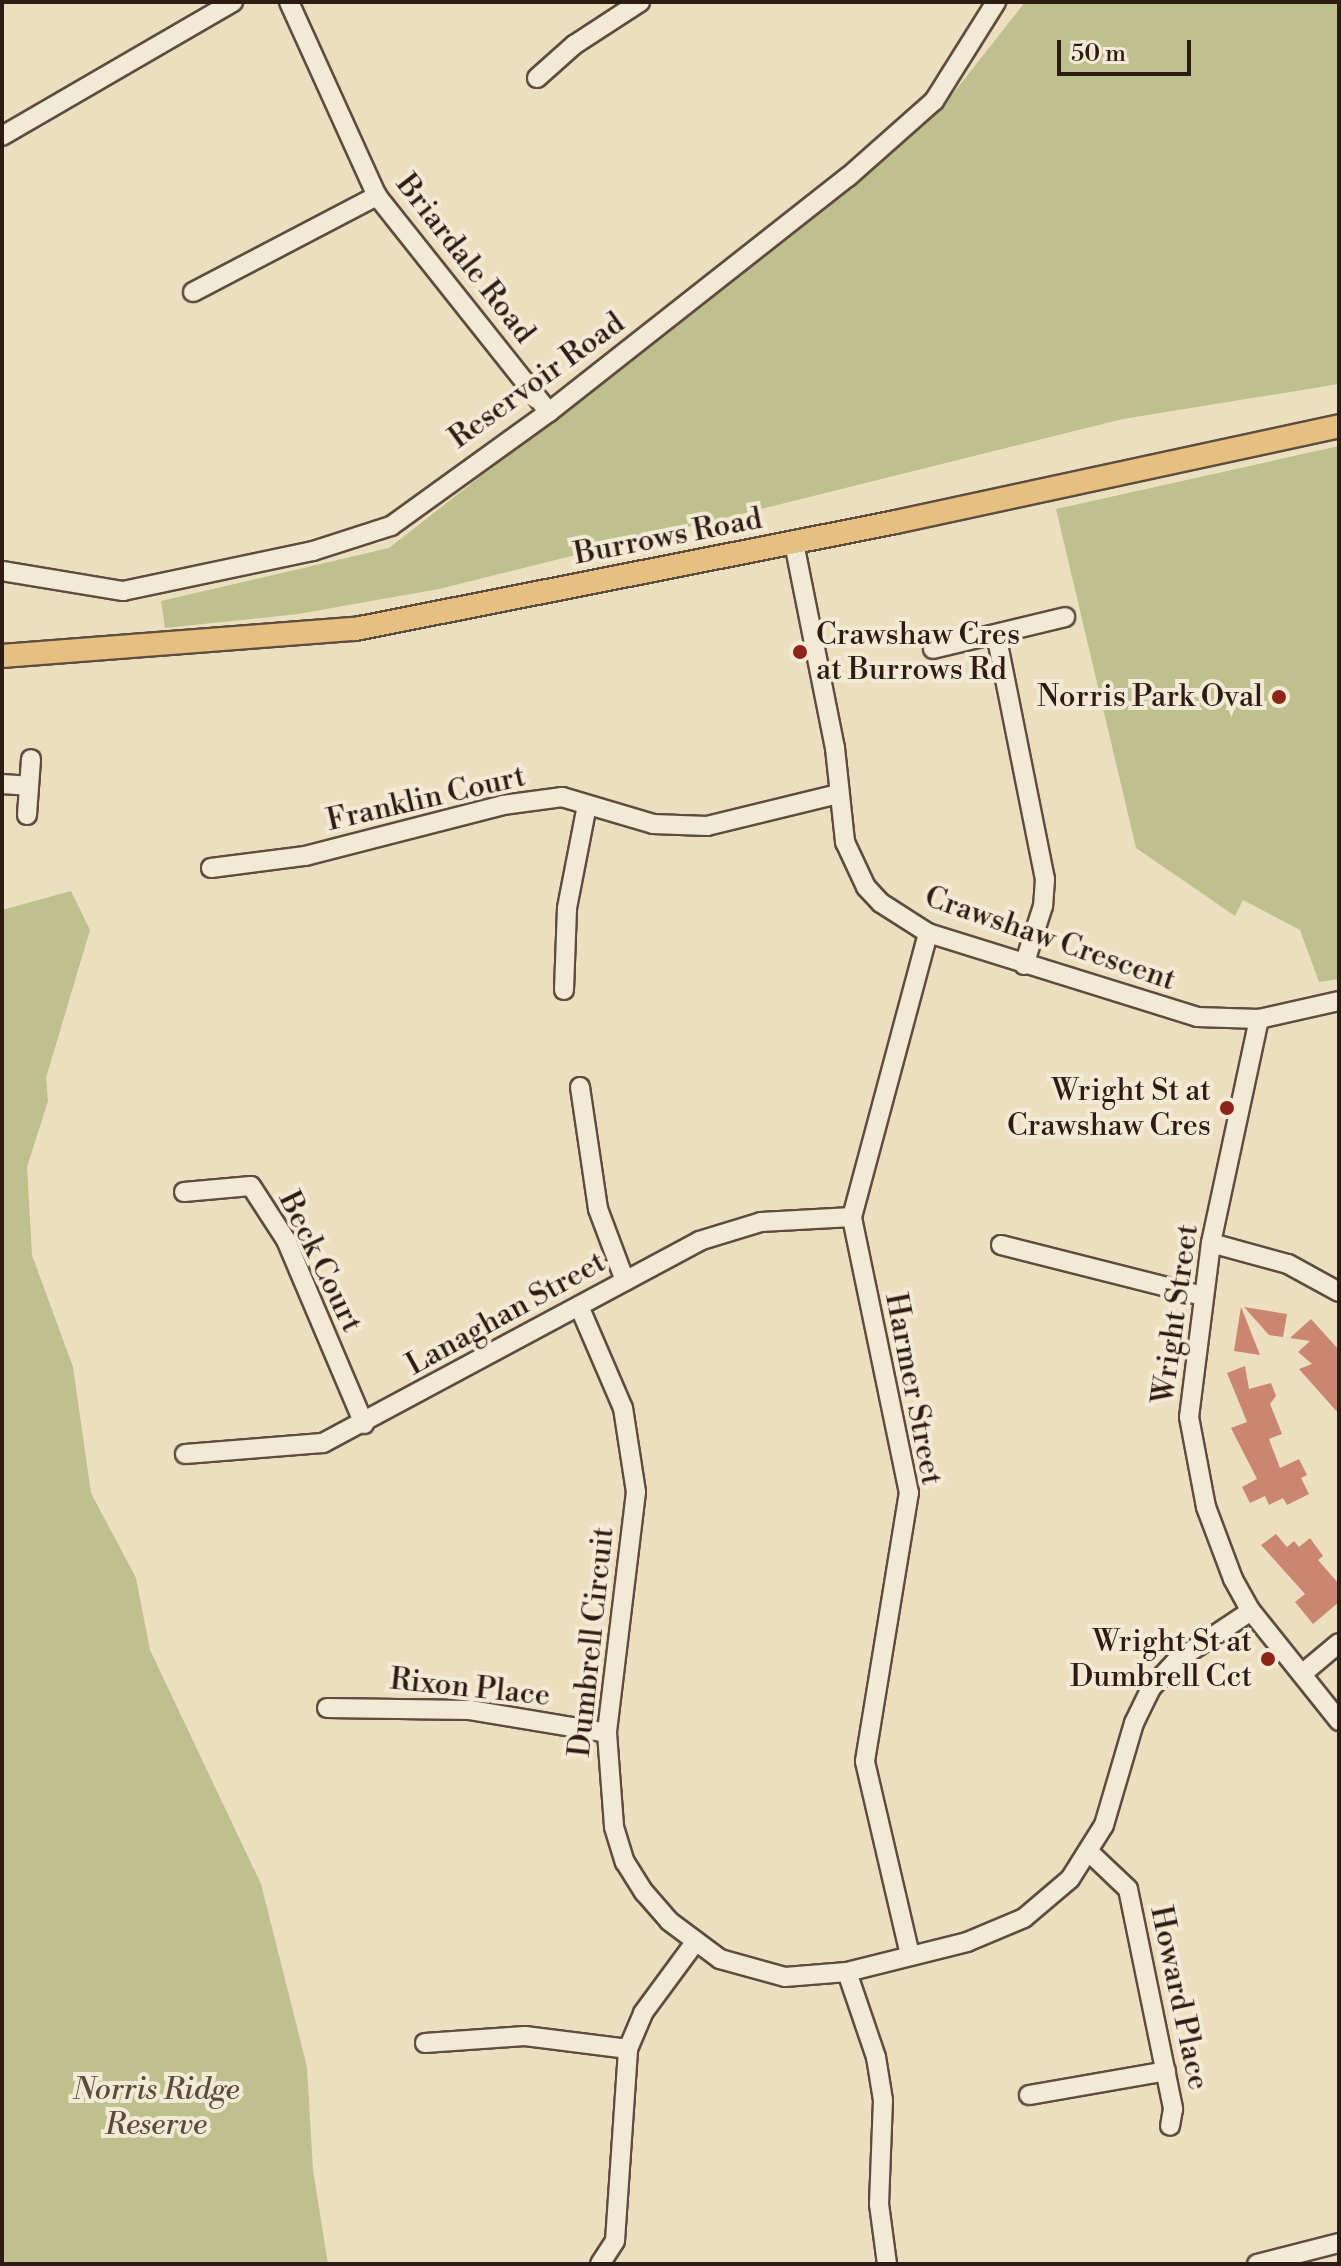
<!DOCTYPE html>
<html>
<head>
<meta charset="utf-8">
<style>
	body { margin:0 }
	#map { position:relative; width:1341px; height:2266px; overflow:hidden; background:#ecdfbf; font-family:"Libre Bodoni",serif }
	div>[style] { position:absolute }
	.green>* { inset:0; background:#bec08e }
	.building>* { inset:0; background:#ca8670 }
	.roads { filter:drop-shadow(2px 0 #5e4d3f) drop-shadow(-2px 0 #5e4d3f) drop-shadow(0 2px #5e4d3f) drop-shadow(0 -2px #5e4d3f) }
	.minor>* { height:18px; margin:-9px; padding:0 9px; transform-origin:9px; border-radius:9px; background:#f3ead5 }
	.major>* { height:22px; margin:-11px; padding:0 11px; transform-origin:11px; border-radius:11px; background:#e6c080 }
	.dots>* { width:22px; height:22px; translate:-50% -50%; box-sizing:border-box; border:4px solid #f3ead5; border-radius:50% }
	span { translate:-50% -50%; white-space:nowrap; text-align:center; line-height:1.15; -webkit-text-stroke:8px #f3ead5; paint-order:stroke }
	.street-label { font-size:30px; color:#2e1c14 }
	.poi-label { font-size:30px; color:#2e1c14 }
	.left { translate:0 -50%; text-align:left }
	.right { translate:-100% -50%; text-align:right }
	.park-label { font-size:30px; color:#594d39; font-style:italic }
	.frame { position:absolute; inset:0; border:4px solid #2e1c14; pointer-events:none }
	.scale { position:absolute; left:1057px; top:40px; width:134px; height:36px; box-sizing:border-box; border:4px solid #2e1c14; border-top:0; padding-left:10px; font-size:24px; line-height:28px; white-space:nowrap; color:#2e1c14; -webkit-text-stroke:6px #f3ead5; paint-order:stroke }
</style>
</head>
<body>
<div id="map">
	<div class="green">
		<i style="clip-path:polygon(1025px 2px,1339px 2px,1339px 384px,1123px 419px,439px 589px,298px 614px,165px 628px,161px 601px,389px 548px,872px 170px,940px 110px)"></i>
		<i style="clip-path:polygon(1339px 446px,1339px 979px,1319px 982px,1300px 930px,1243px 900px,1235px 916px,1136px 848px,1056px 509px)"></i>
		<i style="clip-path:polygon(71px 891px,90px 930px,46px 1078px,48px 1101px,27px 1167px,32px 1255px,73px 1367px,91px 1493px,136px 1578px,150px 1650px,261px 1884px,307px 2067px,313px 2170px,328px 2264px,2px 2264px,2px 910px)"></i>
	</div>
	<div class="building">
		<i style="clip-path:polygon(1241px 1307px,1260px 1355px,1234px 1351px)"></i>
		<i style="clip-path:polygon(1244px 1307px,1287px 1314px,1283px 1337px,1269px 1335px)"></i>
		<i style="clip-path:polygon(1311px 1319px,1339px 1350px,1339px 1414px,1299px 1369px,1312px 1364px,1298px 1352px,1310px 1341px,1290px 1338px)"></i>
		<i style="clip-path:polygon(1245px 1366px,1249px 1389px,1271px 1383px,1276px 1396px,1270px 1404px,1282px 1434px,1269px 1439px,1280px 1468px,1299px 1459px,1307px 1475px,1301px 1478px,1309px 1494px,1287px 1505px,1283px 1498px,1269px 1505px,1265px 1496px,1250px 1503px,1242px 1487px,1257px 1479px,1231px 1428px,1247px 1422px,1227px 1373px)"></i>
		<i style="clip-path:polygon(1276px 1534px,1287px 1547px,1294px 1541px,1299px 1547px,1310px 1538px,1323px 1556px,1318px 1560px,1339px 1584px,1339px 1602px,1313px 1624px,1295px 1602px,1305px 1594px,1261px 1545px)"></i>
	</div>
	<div class="roads">
		<div class="minor">
			<i style="left:289px;top:2px;width:213px;rotate:65.6deg"></i>
			<i style="left:377px;top:196px;width:276px;rotate:51.5deg"></i>
			<i style="left:537px;top:78px;width:50px;rotate:-41.7deg"></i>
			<i style="left:574px;top:45px;width:79px;rotate:-33.1deg"></i>
			<i style="left:2px;top:136px;width:267px;rotate:-30.1deg"></i>
			<i style="left:193px;top:292px;width:208px;rotate:-27.6deg"></i>
			<i style="left:794px;top:543px;width:209px;rotate:78.7deg"></i>
			<i style="left:835px;top:748px;width:95px;rotate:83.9deg"></i>
			<i style="left:845px;top:842px;width:50px;rotate:65deg"></i>
			<i style="left:866px;top:887px;width:22px;rotate:47deg"></i>
			<i style="left:881px;top:903px;width:56px;rotate:32.6deg"></i>
			<i style="left:928px;top:933px;width:282px;rotate:17.3deg"></i>
			<i style="left:1197px;top:1017px;width:62px;rotate:1.8deg"></i>
			<i style="left:1259px;top:1019px;width:82px;rotate:-12.7deg"></i>
			<i style="left:2px;top:571px;width:123px;rotate:9.4deg"></i>
			<i style="left:123px;top:591px;width:194px;rotate:-11.9deg"></i>
			<i style="left:313px;top:551px;width:82px;rotate:-17.8deg"></i>
			<i style="left:391px;top:526px;width:195px;rotate:-35.8deg"></i>
			<i style="left:549px;top:412px;width:380px;rotate:-38.2deg"></i>
			<i style="left:848px;top:177px;width:115px;rotate:-41.5deg"></i>
			<i style="left:934px;top:101px;width:117px;rotate:-57.9deg"></i>
			<i style="left:996px;top:634px;width:250px;rotate:78.7deg"></i>
			<i style="left:1045px;top:879px;width:27px;rotate:94deg"></i>
			<i style="left:1043px;top:906px;width:62px;rotate:107.9deg"></i>
			<i style="left:933px;top:649px;width:136px;rotate:-13.6deg"></i>
			<i style="left:2px;top:784px;width:26px;rotate:4deg"></i>
			<i style="left:27px;top:815px;width:56px;rotate:-85.9deg"></i>
			<i style="left:211px;top:868px;width:95px;rotate:-7.3deg"></i>
			<i style="left:305px;top:856px;width:204px;rotate:-14.4deg"></i>
			<i style="left:503px;top:805px;width:60px;rotate:-7.7deg"></i>
			<i style="left:562px;top:797px;width:95px;rotate:16.5deg"></i>
			<i style="left:653px;top:824px;width:54px;rotate:2.1deg"></i>
			<i style="left:707px;top:826px;width:135px;rotate:-13.7deg"></i>
			<i style="left:564px;top:990px;width:82px;rotate:-87.9deg"></i>
			<i style="left:567px;top:908px;width:105px;rotate:-79deg"></i>
			<i style="left:1259px;top:1019px;width:229px;rotate:102.1deg"></i>
			<i style="left:1211px;top:1243px;width:175px;rotate:97.2deg"></i>
			<i style="left:1189px;top:1417px;width:92px;rotate:79.3deg"></i>
			<i style="left:1206px;top:1507px;width:77px;rotate:69.4deg"></i>
			<i style="left:1233px;top:1579px;width:37px;rotate:61deg"></i>
			<i style="left:1251px;top:1611px;width:141px;rotate:51.3deg"></i>
			<i style="left:580px;top:1087px;width:123px;rotate:81.6deg"></i>
			<i style="left:598px;top:1209px;width:77px;rotate:69.4deg"></i>
			<i style="left:184px;top:1192px;width:67px;rotate:-5.1deg"></i>
			<i style="left:251px;top:1186px;width:64px;rotate:57.1deg"></i>
			<i style="left:286px;top:1240px;width:200px;rotate:67deg"></i>
			<i style="left:1211px;top:1243px;width:80px;rotate:15.3deg"></i>
			<i style="left:1288px;top:1264px;width:58px;rotate:28.8deg"></i>
			<i style="left:1001px;top:1245px;width:208px;rotate:14.2deg"></i>
			<i style="left:579px;top:1306px;width:111px;rotate:66.7deg"></i>
			<i style="left:623px;top:1408px;width:85px;rotate:81.2deg"></i>
			<i style="left:636px;top:1492px;width:243px;rotate:96.9deg"></i>
			<i style="left:607px;top:1733px;width:94px;rotate:85.7deg"></i>
			<i style="left:614px;top:1827px;width:37px;rotate:73deg"></i>
			<i style="left:625px;top:1862px;width:36px;rotate:58deg"></i>
			<i style="left:644px;top:1892px;width:38px;rotate:49deg"></i>
			<i style="left:669px;top:1921px;width:64px;rotate:36.7deg"></i>
			<i style="left:720px;top:1959px;width:67px;rotate:15.5deg"></i>
			<i style="left:785px;top:1977px;width:62px;rotate:-4.6deg"></i>
			<i style="left:847px;top:1972px;width:124px;rotate:-14deg"></i>
			<i style="left:967px;top:1942px;width:62px;rotate:-22.8deg"></i>
			<i style="left:1024px;top:1918px;width:60px;rotate:-40.3deg"></i>
			<i style="left:1070px;top:1879px;width:64px;rotate:-57.8deg"></i>
			<i style="left:1104px;top:1825px;width:106px;rotate:-73.6deg"></i>
			<i style="left:1134px;top:1723px;width:39px;rotate:-64deg"></i>
			<i style="left:1151px;top:1688px;width:37px;rotate:-47deg"></i>
			<i style="left:1176px;top:1661px;width:90px;rotate:-33.7deg"></i>
			<i style="left:185px;top:1454px;width:138px;rotate:-4.6deg"></i>
			<i style="left:323px;top:1443px;width:427px;rotate:-28.2deg"></i>
			<i style="left:699px;top:1241px;width:65px;rotate:-17deg"></i>
			<i style="left:761px;top:1222px;width:91px;rotate:-3.1deg"></i>
			<i style="left:1302px;top:1674px;width:48px;rotate:-40deg"></i>
			<i style="left:327px;top:1708px;width:143px;rotate:0.8deg"></i>
			<i style="left:470px;top:1710px;width:139px;rotate:9.5deg"></i>
			<i style="left:1088px;top:1851px;width:55px;rotate:43.5deg"></i>
			<i style="left:1128px;top:1889px;width:225px;rotate:78.4deg"></i>
			<i style="left:1173px;top:2109px;width:17px;rotate:100deg"></i>
			<i style="left:910px;top:1955px;width:199px;rotate:-103.1deg"></i>
			<i style="left:865px;top:1761px;width:272px;rotate:-80.7deg"></i>
			<i style="left:909px;top:1493px;width:282px;rotate:-101.7deg"></i>
			<i style="left:852px;top:1217px;width:294px;rotate:-75deg"></i>
			<i style="left:847px;top:1972px;width:90px;rotate:71.2deg"></i>
			<i style="left:876px;top:2057px;width:44px;rotate:80.8deg"></i>
			<i style="left:883px;top:2100px;width:104px;rotate:92.2deg"></i>
			<i style="left:879px;top:2204px;width:61px;rotate:82.4deg"></i>
			<i style="left:425px;top:2043px;width:100px;rotate:-4deg"></i>
			<i style="left:525px;top:2036px;width:104px;rotate:7.2deg"></i>
			<i style="left:1029px;top:2095px;width:139px;rotate:-9.9deg"></i>
			<i style="left:600px;top:2264px;width:27px;rotate:-57deg"></i>
			<i style="left:615px;top:2241px;width:192px;rotate:-86.1deg"></i>
			<i style="left:628px;top:2049px;width:39px;rotate:-67deg"></i>
			<i style="left:643px;top:2013px;width:89px;rotate:-53.6deg"></i>
			<i style="left:1257px;top:2264px;width:85px;rotate:-14.4deg"></i>
		</div>
		<div class="major">
			<i style="left:2px;top:656px;width:354px;rotate:-4.4deg"></i>
			<i style="left:355px;top:629px;width:551px;rotate:-11.19deg"></i>
			<i style="left:896px;top:522px;width:453px;rotate:-12.2deg"></i>
		</div>
	</div>
	<div class="dots">
		<i style="left:800px;top:652px;background:#8f2418"></i>
		<i style="left:1279px;top:697px;background:#8f2418"></i>
		<i style="left:1227px;top:1108px;background:#8f2418"></i>
		<i style="left:1268px;top:1659px;background:#8f2418"></i>
	</div>
	<div class="street-label">
		<span style="left:465px;top:259px;rotate:52deg">Briardale Road</span>
		<span style="left:537px;top:381px;rotate:-36deg">Reservoir Road</span>
		<span style="left:668px;top:537px;rotate:-11deg">Burrows Road</span>
		<span style="left:426px;top:799px;rotate:-13deg">Franklin Court</span>
		<span style="left:1050px;top:939px;rotate:19deg">Crawshaw Crescent</span>
		<span style="left:320px;top:1262px;rotate:64deg">Beck Court</span>
		<span style="left:506px;top:1314px;rotate:-29deg">Lanaghan Street</span>
		<span style="left:1176px;top:1314px;rotate:-82deg">Wright Street</span>
		<span style="left:913px;top:1389px;rotate:79deg">Harmer Street</span>
		<span style="left:592px;top:1642px;rotate:-84deg">Dumbrell Circuit</span>
		<span style="left:470px;top:1688px;rotate:6deg">Rixon Place</span>
		<span style="left:1179px;top:1998px;rotate:78deg">Howard Place</span>
	</div>
	<div class="poi-label">
		<span class="left" style="left:816px;top:652px">Crawshaw Cres<br>at Burrows Rd</span>
		<span class="right" style="left:1263px;top:697px">Norris Park Oval</span>
		<span class="right" style="left:1211px;top:1108px">Wright St at<br>Crawshaw Cres</span>
		<span class="right" style="left:1252px;top:1659px">Wright St at<br>Dumbrell Cct</span>
	</div>
	<div class="park-label">
		<span style="left:156px;top:2107px">Norris Ridge<br>Reserve</span>
	</div>
	<div class="frame"></div>
	<div class="scale">50 m</div>
</div>
</body>
</html>
